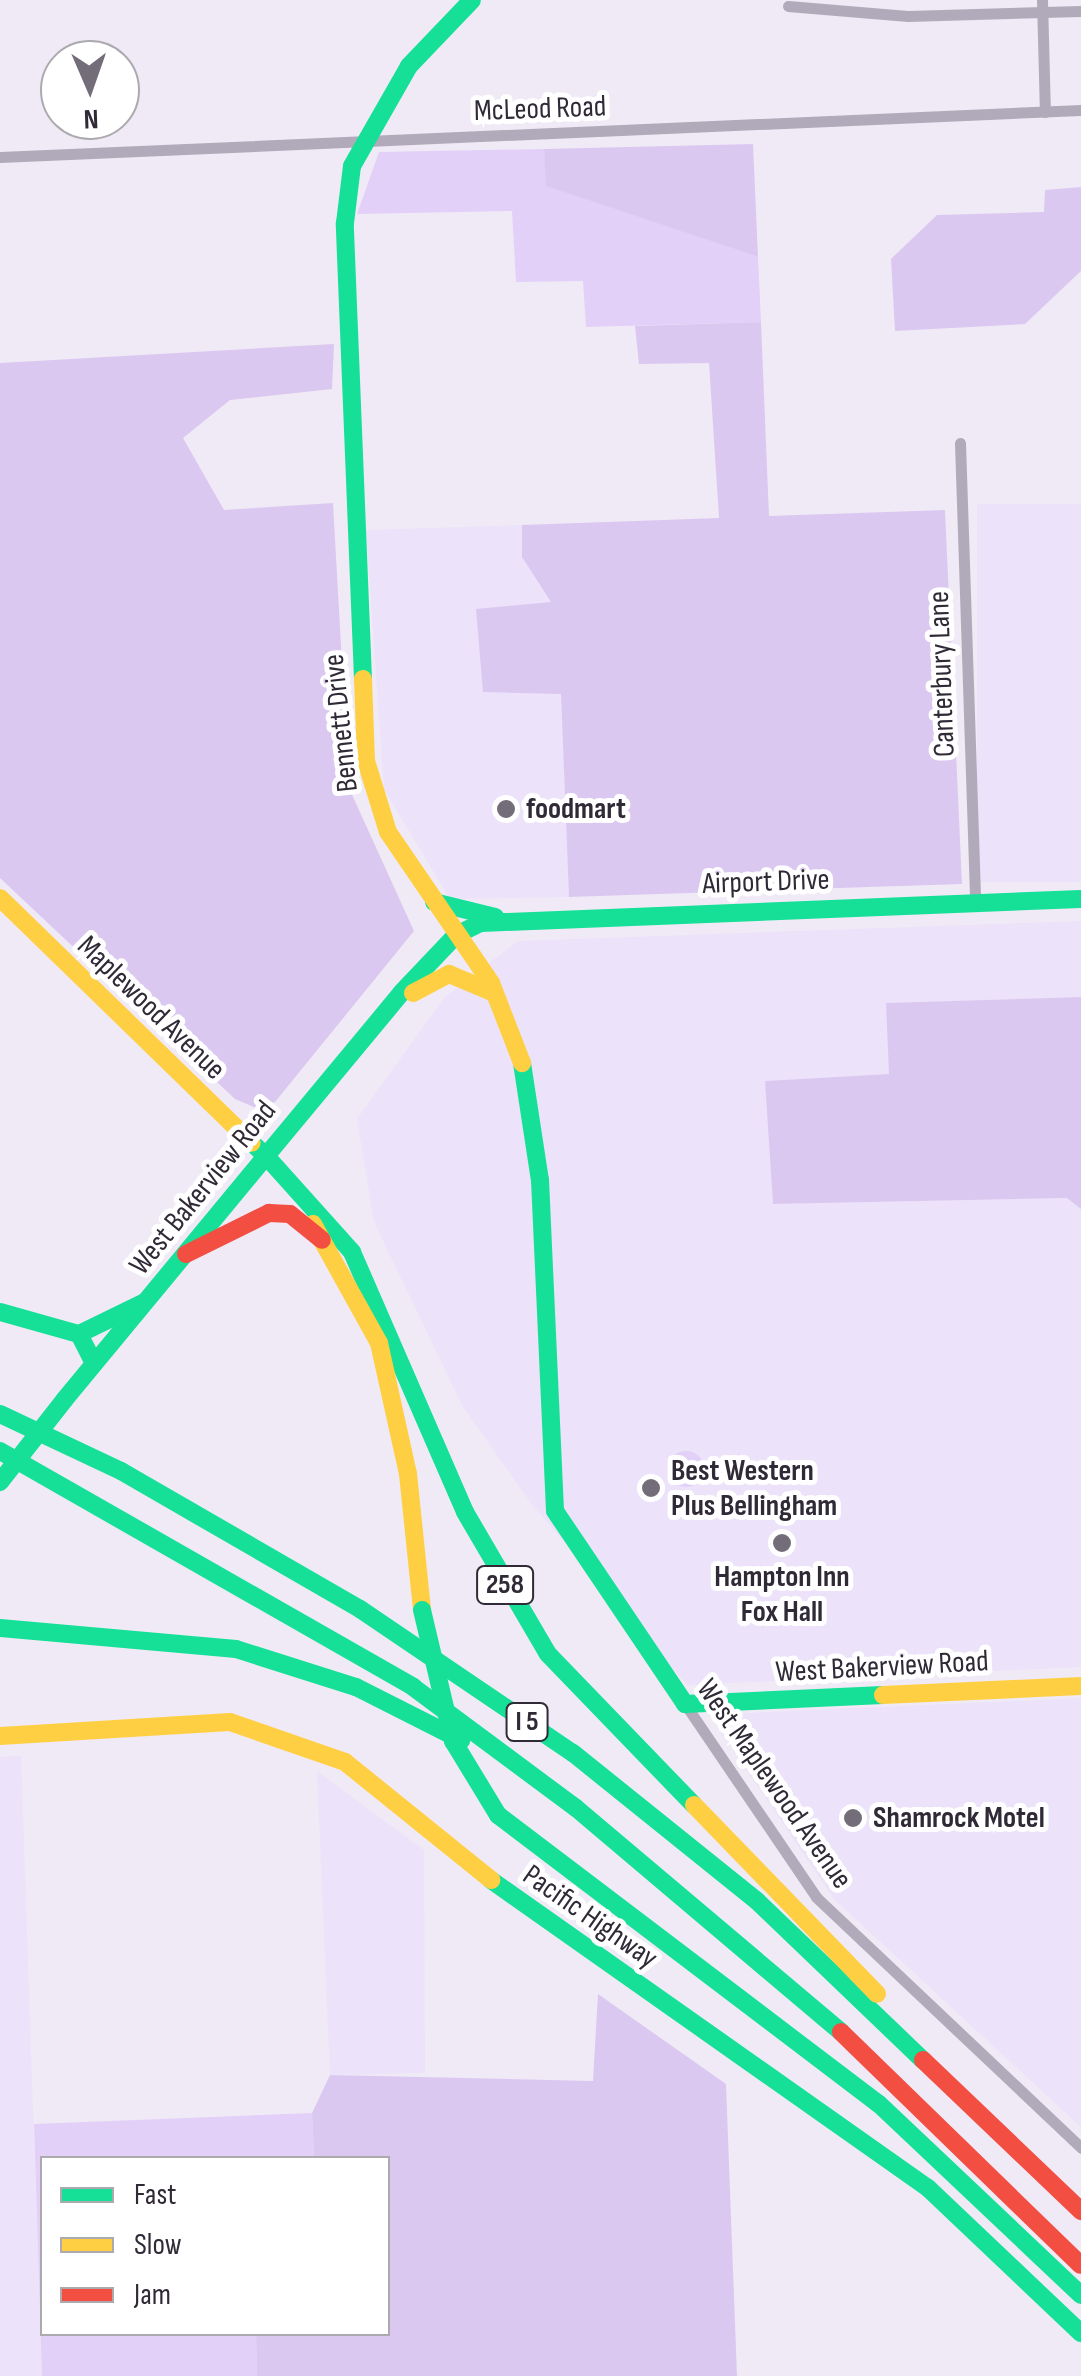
<!DOCTYPE html>
<html>
<head>
<meta charset="utf-8">
<style>
	body { margin:0 }
	#map { position:relative; width:1081px; height:2376px; overflow:hidden; background:#f0eaf6; font-family:"Sofia Sans Condensed",sans-serif }
	div>[style] { position:absolute }
	.built>* { inset:0; background:#ece2f9; transform-origin:0 0 }
	.green>* { inset:0; background:#e2d0f8 }
	.round { border-radius:50% }
	.forest>* { inset:0; background:#dbc8f1 }
	.street>* { height:11px; margin:-5.5px; padding:0 5.5px; transform-origin:5.5px; border-radius:5.5px; background:#b1aaba }
	.fast>* { height:18px; margin:-9px; padding:0 9px; transform-origin:9px; border-radius:9px; background:#16e098 }
	.slow>* { height:18px; margin:-9px; padding:0 9px; transform-origin:9px; border-radius:9px; background:#ffcf43 }
	.jam>* { height:18px; margin:-9px; padding:0 9px; transform-origin:9px; border-radius:9px; background:#f24e42 }
	.fast-bridge>* { height:18px; margin:-9px; padding:0 9px; transform-origin:9px; border-radius:9px; background:#16e098 }
	.dots>* { width:28px; height:28px; translate:-50% -50%; box-sizing:border-box; border:5px solid #fff; border-radius:50% }
	span { translate:-50% -50%; white-space:nowrap; text-align:center; line-height:1.15; -webkit-text-stroke:10px #fff; paint-order:stroke }
	.shield-label span { padding:2px 8px; background:#fff; border:2px solid; border-radius:8px; -webkit-text-stroke-width:0 }
	.shield-label { font-size:28px; color:#302a37; font-weight:700 }
	.street-label { font-size:30px; color:#302a37 }
	.poi-label { font-size:30px; color:#302a37; font-weight:700 }
	.left { translate:0 -50%; text-align:left }
	.legend { position:absolute; left:40px; top:2156px; width:350px; height:180px; box-sizing:border-box; background:#fff; border:2px solid #acaaaf; margin:0; padding:12px 18px; list-style:none; font-size:30px; color:#302a37 }
	.legend li { display:flex; align-items:center; gap:20px; height:50px }
	.legend b { width:50px; border:2px solid #acaaaf }
	.north { position:absolute; left:40px; top:40px; width:100px; height:100px; box-sizing:border-box; background:#fff; border:2px solid #acaaaf; border-radius:50%; rotate:178deg; font-size:28px; font-weight:700; line-height:40px; text-align:center; color:#302a37 }
	.north::after { content:''; display:block; margin:auto; width:35px; height:45px; background:#736d7a; clip-path:polygon(50% 0,100% 100%,50% 72%,0 100%) }
</style>
</head>
<body>
<div id="map">
	<div class="built">
		<i style="left:1081px;top:504px;width:378px;height:104px;rotate:90deg"></i>
		<i style="clip-path:polygon(522px 525px,523px 557px,552px 602px,483px 692px,561px 693px,569px 897px,450px 899px,384px 789px,366px 530px)"></i>
		<i style="clip-path:polygon(1081px 921px,1081px 997px,887px 1003px,890px 1074px,766px 1081px,773px 1204px,1067px 1198px,1081px 1209px,1081px 1667px,687px 1685px,530px 1502px,462px 1405px,374px 1222px,357px 1119px,444px 998px,518px 941px)"></i>
		<i style="clip-path:polygon(1081px 1698px,1081px 2127px,834px 1899px,717px 1727px,725px 1714px)"></i>
		<i style="clip-path:polygon(21px 1756px,42px 2376px,0 2376px,0 1757px)"></i>
		<i style="clip-path:polygon(317px 1771px,424px 1850px,425px 2073px,330px 2075px)"></i>
	</div>
	<div class="green">
		<i style="clip-path:polygon(544px 149px,547px 186px,758px 257px,761px 322px,586px 327px,583px 281px,516px 282px,512px 211px,357px 214px,379px 152px)"></i>
		<i class="round" style="left:668px;top:1451px;width:36px;height:36px"></i>
		<i style="clip-path:polygon(312px 2113px,314px 2158px,42px 2158px,42px 2334px,256px 2334px,257px 2376px,42px 2376px,34px 2124px)"></i>
	</div>
	<div class="forest">
		<i style="clip-path:polygon(753px 144px,758px 257px,546px 186px,544px 149px)"></i>
		<i style="clip-path:polygon(1081px 187px,1081px 271px,1025px 324px,895px 331px,891px 259px,937px 215px,1044px 212px,1045px 190px)"></i>
		<i style="clip-path:polygon(761px 322px,769px 516px,945px 510px,962px 884px,569px 897px,561px 694px,483px 692px,476px 609px,551px 602px,522px 557px,522px 525px,719px 518px,709px 363px,639px 364px,635px 326px)"></i>
		<i style="clip-path:polygon(334px 344px,332px 389px,230px 400px,183px 438px,224px 510px,333px 503px,349px 788px,414px 931px,275px 1102px,256px 1108px,235px 1099px,0 878px,0 363px)"></i>
		<i style="clip-path:polygon(1081px 997px,1081px 1209px,1067px 1198px,773px 1204px,765px 1081px,889px 1074px,886px 1003px)"></i>
		<i style="clip-path:polygon(598px 1994px,726px 2084px,737px 2376px,257px 2376px,256px 2334px,388px 2334px,388px 2158px,314px 2158px,312px 2113px,330px 2075px,593px 2081px)"></i>
	</div>
	<div class="street">
		<i style="left:1042px;top:0;width:112px;rotate:88.5deg"></i>
		<i style="left:788px;top:6px;width:120px;rotate:4.8deg"></i>
		<i style="left:908px;top:16px;width:173px;rotate:-1.7deg"></i>
		<i style="left:0;top:157px;width:1082px;rotate:-2.49deg"></i>
		<i style="left:960px;top:443px;width:459px;rotate:88.1deg"></i>
		<i style="left:685px;top:1704px;width:233px;rotate:55.8deg"></i>
		<i style="left:816px;top:1897px;width:365px;rotate:43.4deg"></i>
	</div>
	<div class="fast">
		<i style="left:363px;top:679px;width:456px;rotate:-92.3deg"></i>
		<i style="left:345px;top:223px;width:57px;rotate:-83deg"></i>
		<i style="left:352px;top:166px;width:115px;rotate:-60.3deg"></i>
		<i style="left:409px;top:66px;width:91px;rotate:-46.3deg"></i>
		<i style="left:434px;top:902px;width:63px;rotate:13.8deg"></i>
		<i style="left:522px;top:1063px;width:118px;rotate:81.3deg"></i>
		<i style="left:540px;top:1180px;width:331px;rotate:87.4deg"></i>
		<i style="left:555px;top:1511px;width:233px;rotate:56deg"></i>
		<i style="left:685px;top:1704px;width:198px;rotate:-2.6deg"></i>
		<i style="left:252px;top:1143px;width:19px;rotate:43deg"></i>
		<i style="left:266px;top:1156px;width:213px;rotate:-50.3deg"></i>
		<i style="left:402px;top:992px;width:79px;rotate:-46.5deg"></i>
		<i style="left:456px;top:935px;width:28px;rotate:-26deg"></i>
		<i style="left:481px;top:923px;width:600px;rotate:-2.29deg"></i>
		<i style="left:266px;top:1156px;width:129px;rotate:48.1deg"></i>
		<i style="left:352px;top:1252px;width:283px;rotate:66.5deg"></i>
		<i style="left:465px;top:1512px;width:164px;rotate:59.7deg"></i>
		<i style="left:548px;top:1654px;width:210px;rotate:46deg"></i>
		<i style="left:0;top:1312px;width:82px;rotate:15.6deg"></i>
		<i style="left:79px;top:1334px;width:33px;rotate:63deg"></i>
		<i style="left:79px;top:1334px;width:73px;rotate:-25.9deg"></i>
		<i style="left:65px;top:1399px;width:315px;rotate:-50.4deg"></i>
		<i style="left:0;top:1414px;width:134px;rotate:25.2deg"></i>
		<i style="left:121px;top:1471px;width:276px;rotate:30deg"></i>
		<i style="left:360px;top:1609px;width:257px;rotate:34.1deg"></i>
		<i style="left:573px;top:1753px;width:236px;rotate:38.8deg"></i>
		<i style="left:757px;top:1901px;width:230px;rotate:43.8deg"></i>
		<i style="left:0;top:1451px;width:476px;rotate:29.7deg"></i>
		<i style="left:413px;top:1687px;width:203px;rotate:36.6deg"></i>
		<i style="left:576px;top:1808px;width:347px;rotate:40.2deg"></i>
		<i style="left:0;top:1628px;width:237px;rotate:5.1deg"></i>
		<i style="left:236px;top:1649px;width:126px;rotate:17.6deg"></i>
		<i style="left:356px;top:1687px;width:118px;rotate:26.8deg"></i>
		<i style="left:498px;top:1815px;width:478px;rotate:37.2deg"></i>
		<i style="left:879px;top:2104px;width:278px;rotate:43.4deg"></i>
		<i style="left:491px;top:1880px;width:535px;rotate:35.18deg"></i>
		<i style="left:928px;top:2188px;width:211px;rotate:43.5deg"></i>
	</div>
	<div class="slow">
		<i style="left:363px;top:679px;width:82px;rotate:87.9deg"></i>
		<i style="left:366px;top:761px;width:74px;rotate:72.8deg"></i>
		<i style="left:388px;top:832px;width:183px;rotate:55.7deg"></i>
		<i style="left:491px;top:983px;width:86px;rotate:68.8deg"></i>
		<i style="left:0;top:898px;width:351px;rotate:44.2deg"></i>
		<i style="left:413px;top:993px;width:41px;rotate:-27.8deg"></i>
		<i style="left:449px;top:974px;width:47px;rotate:22.7deg"></i>
		<i style="left:313px;top:1224px;width:136px;rotate:61deg"></i>
		<i style="left:379px;top:1343px;width:134px;rotate:77.5deg"></i>
		<i style="left:408px;top:1474px;width:137px;rotate:84.1deg"></i>
		<i style="left:883px;top:1695px;width:198px;rotate:-2.6deg"></i>
		<i style="left:0;top:1736px;width:230px;rotate:-3.5deg"></i>
		<i style="left:230px;top:1722px;width:122px;rotate:19.2deg"></i>
		<i style="left:345px;top:1762px;width:188px;rotate:38.9deg"></i>
		<i style="left:694px;top:1805px;width:263px;rotate:45.9deg"></i>
	</div>
	<div class="jam">
		<i style="left:186px;top:1254px;width:93px;rotate:-26.3deg"></i>
		<i style="left:269px;top:1213px;width:21px;rotate:3deg"></i>
		<i style="left:290px;top:1214px;width:41px;rotate:39.1deg"></i>
		<i style="left:841px;top:2032px;width:334px;rotate:44.2deg"></i>
		<i style="left:923px;top:2060px;width:219px;rotate:43.7deg"></i>
	</div>
	<div class="fast-bridge">
		<i style="left:0;top:1482px;width:105px;rotate:-51.9deg"></i>
		<i style="left:422px;top:1610px;width:135px;rotate:76.7deg"></i>
		<i style="left:453px;top:1741px;width:87px;rotate:58.7deg"></i>
	</div>
	<div class="dots">
		<i style="left:506px;top:809px;background:#736d7a"></i>
		<i style="left:651px;top:1488px;background:#736d7a"></i>
		<i style="left:782px;top:1543px;background:#736d7a"></i>
		<i style="left:853px;top:1818px;background:#736d7a"></i>
	</div>
	<div class="shield-label">
		<span style="left:505px;top:1585px">258</span>
		<span style="left:527px;top:1722px">I 5</span>
	</div>
	<div class="street-label">
		<span style="left:540px;top:109px;rotate:-2deg">McLeod Road</span>
		<span style="left:942px;top:674px;rotate:-92deg">Canterbury Lane</span>
		<span style="left:341px;top:723px;rotate:-96deg">Bennett Drive</span>
		<span style="left:766px;top:882px;rotate:-2deg">Airport Drive</span>
		<span style="left:151px;top:1008px;rotate:44deg">Maplewood Avenue</span>
		<span style="left:203px;top:1188px;rotate:-51deg">West Bakerview Road</span>
		<span style="left:882px;top:1667px;rotate:-3deg">West Bakerview Road</span>
		<span style="left:774px;top:1784px;rotate:55deg">West Maplewood Avenue</span>
		<span style="left:590px;top:1917px;rotate:35deg">Pacific Highway</span>
	</div>
	<div class="poi-label">
		<span class="left" style="left:526px;top:809px">foodmart</span>
		<span class="left" style="left:671px;top:1488px">Best Western<br>Plus Bellingham</span>
		<span style="left:782px;top:1594px">Hampton Inn<br>Fox Hall</span>
		<span class="left" style="left:873px;top:1818px">Shamrock Motel</span>
	</div>
	<ul class="legend">
	<li><b style="height:12px;background:#16e098"></b>Fast</li>
	<li><b style="height:12px;background:#ffcf43"></b>Slow</li>
	<li><b style="height:12px;background:#f24e42"></b>Jam</li>
	</ul>
	<div class="north">N</div>
</div>
</body>
</html>
